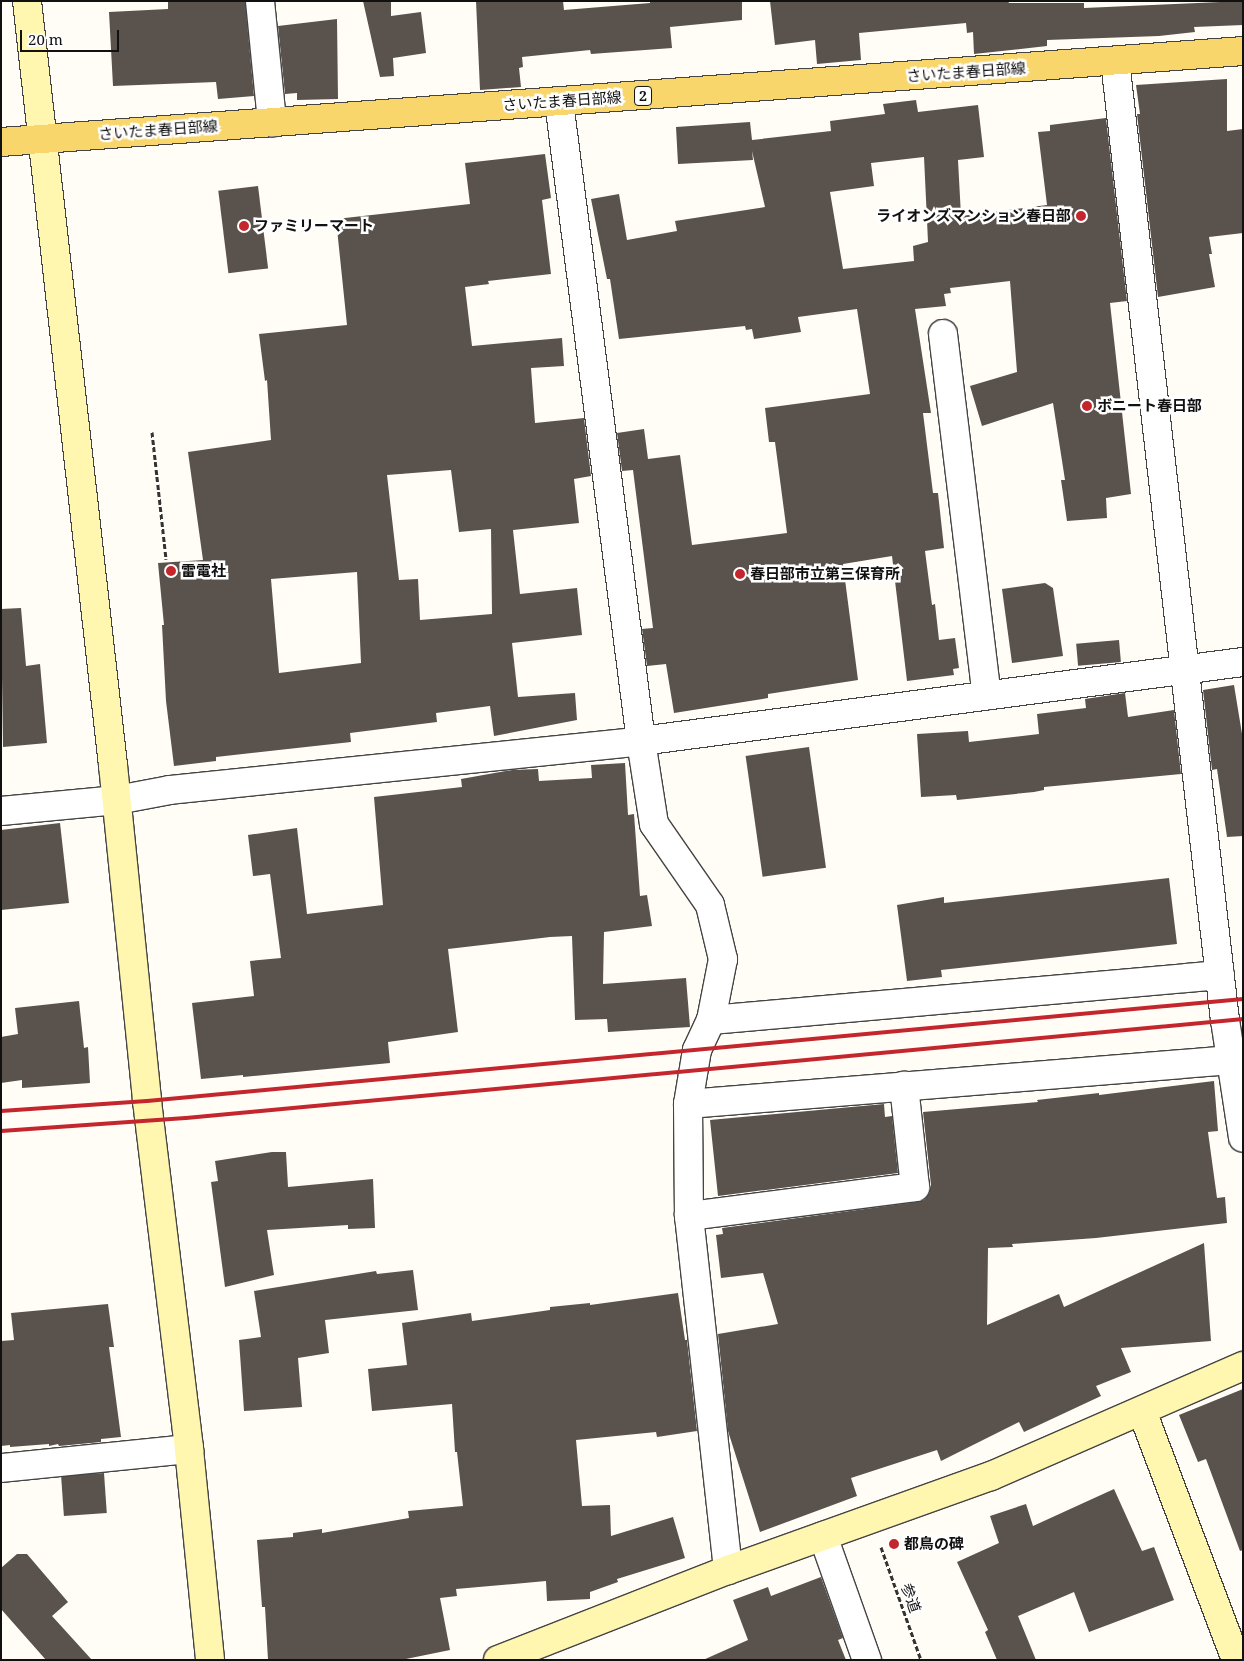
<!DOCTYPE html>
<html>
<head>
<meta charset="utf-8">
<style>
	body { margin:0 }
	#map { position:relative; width:1244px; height:1661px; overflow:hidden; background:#fffdf5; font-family:"Noto Serif","Noto Sans JP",serif }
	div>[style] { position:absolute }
	.building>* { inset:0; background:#5a524d; transform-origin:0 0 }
	.path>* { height:3px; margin-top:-1.5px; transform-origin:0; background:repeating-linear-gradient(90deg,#333 0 5px,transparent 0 7.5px) }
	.roads { filter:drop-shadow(1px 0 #444) drop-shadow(-1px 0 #444) drop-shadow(0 1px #444) drop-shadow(0 -1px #444) }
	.street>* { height:28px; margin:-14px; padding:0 14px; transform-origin:14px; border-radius:14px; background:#fff }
	.secondary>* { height:28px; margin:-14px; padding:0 14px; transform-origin:14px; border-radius:14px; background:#fff6b0 }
	.primary>* { height:28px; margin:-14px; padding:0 14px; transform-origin:14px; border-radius:14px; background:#f9d66b }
	.rail>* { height:4px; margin:-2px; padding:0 2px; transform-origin:2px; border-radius:2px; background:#c4262e }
	.dots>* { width:14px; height:14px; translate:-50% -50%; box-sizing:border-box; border:2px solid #fff; border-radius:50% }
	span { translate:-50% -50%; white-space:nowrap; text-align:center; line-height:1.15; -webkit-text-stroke:5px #fff; paint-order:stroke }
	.shield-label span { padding:1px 4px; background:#fff; border:1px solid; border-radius:4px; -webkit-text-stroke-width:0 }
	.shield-label { font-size:14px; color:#111; font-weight:700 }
	.street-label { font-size:15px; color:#111 }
	.poi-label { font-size:15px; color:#111; font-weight:700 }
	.right { translate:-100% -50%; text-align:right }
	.left { translate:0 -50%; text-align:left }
	.frame { position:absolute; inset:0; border:2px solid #111; pointer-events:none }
	.scale { position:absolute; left:20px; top:30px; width:99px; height:22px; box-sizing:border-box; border:2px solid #111; border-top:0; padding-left:6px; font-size:15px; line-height:18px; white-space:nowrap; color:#111; -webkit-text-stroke:4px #fff; paint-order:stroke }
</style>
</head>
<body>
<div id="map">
	<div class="building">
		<i style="clip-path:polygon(168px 1px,245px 1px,254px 96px,218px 99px,216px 82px,113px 86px,109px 12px,168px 9px)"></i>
		<i style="clip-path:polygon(363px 1px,391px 1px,391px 16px,421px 12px,426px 53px,393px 58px,394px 76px,380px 77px)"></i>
		<i style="clip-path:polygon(476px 1px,563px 1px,564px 10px,650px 3px,650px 1px,742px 1px,742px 20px,670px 27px,672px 48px,591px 54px,590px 50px,522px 57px,523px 67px,519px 68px,521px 87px,480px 90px)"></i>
		<i style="clip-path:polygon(770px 1px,1008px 1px,1009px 3px,1084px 3px,1084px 8px,1243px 1px,1243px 25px,1194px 27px,1195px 32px,1159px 36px,1047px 40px,1047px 46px,974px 54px,973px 32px,967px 33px,966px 23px,859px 33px,861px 60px,817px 64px,815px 40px,775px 45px)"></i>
		<i style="clip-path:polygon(337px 19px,338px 99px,297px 100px,297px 93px,285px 94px,278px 26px)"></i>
		<i style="clip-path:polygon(1227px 79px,1227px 131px,1243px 129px,1243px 233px,1209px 237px,1212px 254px,1209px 254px,1215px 287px,1158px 297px,1137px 114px,1140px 114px,1136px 85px)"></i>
		<i style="clip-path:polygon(evenodd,916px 100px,918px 112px,978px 105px,984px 157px,958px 160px,961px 216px,1047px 205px,1038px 132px,1050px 131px,1050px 125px,1106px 118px,1127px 301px,1110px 303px,1131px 494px,1106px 498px,1107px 518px,1067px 521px,1061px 480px,1065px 480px,1053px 403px,982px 426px,970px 386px,1017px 372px,1010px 281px,950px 288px,951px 293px,944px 294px,946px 306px,915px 309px,931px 413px,923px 413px,933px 493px,938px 493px,944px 548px,925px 551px,932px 605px,935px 604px,939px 640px,955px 638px,959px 668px,953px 669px,954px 675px,907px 681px,892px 556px,843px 564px,858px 680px,768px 694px,768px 698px,674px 713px,666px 664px,647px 666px,642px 629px,653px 628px,633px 470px,622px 471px,617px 433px,644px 429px,648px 459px,680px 455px,692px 545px,787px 533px,775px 442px,769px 442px,765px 408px,870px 394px,857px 309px,798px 317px,801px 332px,754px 339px,752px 329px,746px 330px,745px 326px,619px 339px,610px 279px,607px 279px,591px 199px,619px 194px,627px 240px,677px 231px,675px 221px,765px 207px,752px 151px,753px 160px,678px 164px,676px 127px,750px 122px,752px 140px,831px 131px,830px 121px,885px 114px,883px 104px,916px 100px,924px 157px,928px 242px,913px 246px,914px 261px,843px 269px,830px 192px,874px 186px,871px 163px,924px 157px)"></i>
		<i style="clip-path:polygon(evenodd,545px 154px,551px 198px,542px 200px,551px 274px,488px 281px,489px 284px,465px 287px,472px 346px,562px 338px,564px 366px,531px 368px,535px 423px,584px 418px,591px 476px,574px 479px,579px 523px,513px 530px,520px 594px,577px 588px,582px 635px,512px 643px,518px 697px,575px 693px,577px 720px,494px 736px,490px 706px,436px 713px,437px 722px,350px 733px,351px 742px,216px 757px,216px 761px,174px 766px,166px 701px,162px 625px,164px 625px,158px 563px,203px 560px,188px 452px,271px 440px,267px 380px,265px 381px,259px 334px,347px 325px,336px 219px,470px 204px,465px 163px,545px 154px,451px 470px,459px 532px,491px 529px,492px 614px,420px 620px,418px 579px,399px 580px,387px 475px,451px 470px,545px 154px,357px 572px,361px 663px,279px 673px,271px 579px,357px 572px)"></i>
		<i style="left:258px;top:186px;width:83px;height:40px;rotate:83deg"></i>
		<i style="clip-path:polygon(1045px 583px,1053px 588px,1063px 656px,1012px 663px,1002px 589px)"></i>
		<i style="clip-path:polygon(21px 608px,26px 666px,40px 664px,47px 743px,3px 747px,1px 609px)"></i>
		<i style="left:1119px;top:640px;width:22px;height:43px;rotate:85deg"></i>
		<i style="clip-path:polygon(1234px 685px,1243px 740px,1243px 836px,1227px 837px,1217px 769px,1212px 770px,1203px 690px)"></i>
		<i style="clip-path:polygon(1125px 693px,1128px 717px,1174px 710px,1181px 774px,1044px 787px,1044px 790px,1034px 792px,957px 800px,956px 795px,921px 797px,917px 734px,968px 731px,969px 742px,1039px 734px,1037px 714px,1086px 708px,1085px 699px)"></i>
		<i style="left:809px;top:747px;width:122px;height:64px;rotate:82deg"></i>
		<i style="clip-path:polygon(625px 763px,628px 815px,634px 814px,640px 896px,647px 895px,652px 926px,604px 932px,603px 984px,686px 978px,690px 1027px,608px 1032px,607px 1019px,575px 1020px,572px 936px,550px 937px,448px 949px,458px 1032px,388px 1042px,390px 1063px,243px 1077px,243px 1075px,201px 1079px,192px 1003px,254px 996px,250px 961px,281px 958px,270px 874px,253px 876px,248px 835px,297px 828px,307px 914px,383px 905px,374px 797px,462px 787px,461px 779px,512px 770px,538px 769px,539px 781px,592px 778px,591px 765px)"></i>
		<i style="clip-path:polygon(60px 823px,69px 903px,1px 910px,1px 830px)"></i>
		<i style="clip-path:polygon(1169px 878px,1177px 944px,941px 970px,942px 977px,907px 981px,897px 905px,944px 897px,944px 903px)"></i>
		<i style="clip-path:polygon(79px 1001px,84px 1048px,88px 1047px,90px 1083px,22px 1088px,22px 1080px,1px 1083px,1px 1037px,18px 1034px,15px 1008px)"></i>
		<i style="clip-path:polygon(1214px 1081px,1218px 1131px,1208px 1132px,1217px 1198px,1225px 1197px,1227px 1223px,1096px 1238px,1012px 1244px,1013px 1247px,988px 1248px,987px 1325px,1059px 1294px,1064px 1307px,1204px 1243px,1211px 1341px,1121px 1348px,1131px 1372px,1096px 1386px,1101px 1396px,1024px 1432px,1019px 1422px,941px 1461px,937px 1450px,851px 1478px,857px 1496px,760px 1532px,728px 1431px,718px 1334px,778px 1324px,763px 1273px,721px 1278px,716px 1235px,723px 1234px,722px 1228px,917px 1202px,924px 1200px,929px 1194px,931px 1185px,923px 1112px,1038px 1102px,1037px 1100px,1099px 1093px,1099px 1095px)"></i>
		<i style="clip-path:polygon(884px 1104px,885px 1117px,892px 1116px,898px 1173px,718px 1196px,710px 1120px)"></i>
		<i style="clip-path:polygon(272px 1152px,286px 1152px,288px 1187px,373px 1179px,375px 1228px,348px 1229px,348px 1225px,267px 1230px,274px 1275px,225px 1287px,211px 1182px,218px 1181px,215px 1161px)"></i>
		<i style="clip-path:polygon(413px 1270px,418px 1310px,325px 1320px,329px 1353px,298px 1358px,302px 1407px,244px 1411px,239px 1340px,261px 1337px,254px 1291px,376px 1271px,377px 1274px)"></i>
		<i style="clip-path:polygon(678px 1293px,685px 1340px,687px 1340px,697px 1431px,657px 1437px,656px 1432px,576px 1440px,582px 1506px,610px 1505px,611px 1536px,673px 1517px,685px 1558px,617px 1579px,618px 1582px,590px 1592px,590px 1599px,547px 1601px,546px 1581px,456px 1589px,457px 1596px,440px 1598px,450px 1650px,401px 1660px,268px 1660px,265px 1607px,262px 1607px,257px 1540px,293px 1537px,293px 1533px,322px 1529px,322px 1533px,409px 1518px,408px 1511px,463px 1506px,457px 1452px,455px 1452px,452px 1404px,372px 1411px,368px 1369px,407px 1365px,402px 1323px,471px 1313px,472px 1321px,550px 1310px,550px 1307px,590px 1303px,590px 1305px)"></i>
		<i style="clip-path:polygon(108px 1304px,114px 1347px,109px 1347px,121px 1437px,101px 1439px,101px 1442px,59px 1446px,58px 1444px,49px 1446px,49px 1444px,10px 1447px,10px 1445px,1px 1446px,1px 1341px,14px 1340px,11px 1313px)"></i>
		<i style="clip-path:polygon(1243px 1389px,1243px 1550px,1240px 1551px,1206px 1459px,1198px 1462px,1179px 1415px)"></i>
		<i style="left:104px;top:1473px;width:40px;height:43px;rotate:86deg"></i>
		<i style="clip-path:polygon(1114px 1489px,1142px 1551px,1154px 1547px,1174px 1600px,1089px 1632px,1074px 1592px,1018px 1616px,1036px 1660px,997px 1660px,985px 1632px,988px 1630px,957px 1562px,999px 1543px,990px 1516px,1026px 1504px,1033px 1526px)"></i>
		<i style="clip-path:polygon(17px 1554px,27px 1554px,68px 1602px,52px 1616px,92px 1660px,46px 1660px,1px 1609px,1px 1568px)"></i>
		<i style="clip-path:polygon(821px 1577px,843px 1638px,838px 1640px,846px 1660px,703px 1660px,748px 1640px,733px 1600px,768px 1587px,771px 1596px)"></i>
	</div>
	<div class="path">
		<i style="left:152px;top:432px;width:128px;rotate:83.7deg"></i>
		<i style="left:881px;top:1547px;width:120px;rotate:70.5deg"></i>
	</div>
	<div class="roads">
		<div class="street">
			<i style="left:260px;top:1px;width:122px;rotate:84.3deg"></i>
			<i style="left:1115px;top:61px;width:965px;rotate:83.46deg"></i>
			<i style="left:1225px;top:1020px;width:119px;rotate:81.3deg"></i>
			<i style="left:559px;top:102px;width:644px;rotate:82.69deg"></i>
			<i style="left:641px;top:741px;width:84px;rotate:81.1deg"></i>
			<i style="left:654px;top:824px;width:98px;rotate:55.3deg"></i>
			<i style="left:710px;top:905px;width:56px;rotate:76.5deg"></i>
			<i style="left:723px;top:959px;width:62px;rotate:101.1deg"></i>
			<i style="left:711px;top:1020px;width:33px;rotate:115deg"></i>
			<i style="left:697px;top:1050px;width:55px;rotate:99.5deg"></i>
			<i style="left:688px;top:1104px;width:112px;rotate:89.5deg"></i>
			<i style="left:689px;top:1216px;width:356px;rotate:83.7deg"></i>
			<i style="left:943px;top:334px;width:364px;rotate:83.1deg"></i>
			<i style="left:1px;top:811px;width:117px;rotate:-5.4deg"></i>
			<i style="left:117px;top:800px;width:54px;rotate:-10.7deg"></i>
			<i style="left:170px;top:790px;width:474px;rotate:-5.9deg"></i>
			<i style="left:641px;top:741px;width:607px;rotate:-7.48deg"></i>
			<i style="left:711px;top:1020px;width:511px;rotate:-5.05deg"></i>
			<i style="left:688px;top:1104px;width:545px;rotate:-4.63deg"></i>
			<i style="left:689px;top:1216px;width:228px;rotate:-7.3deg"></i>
			<i style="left:915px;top:1187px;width:102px;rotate:-96.2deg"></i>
			<i style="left:1px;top:1468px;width:189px;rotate:-5.8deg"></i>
			<i style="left:823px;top:1536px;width:132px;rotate:70.5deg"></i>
		</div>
		<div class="secondary">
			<i style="left:27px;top:1px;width:769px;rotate:83.58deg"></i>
			<i style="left:113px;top:765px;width:338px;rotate:84.2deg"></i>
			<i style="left:147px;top:1101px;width:351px;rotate:83.1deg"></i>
			<i style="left:189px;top:1449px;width:212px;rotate:84.3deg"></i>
			<i style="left:1142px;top:1411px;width:266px;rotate:69.3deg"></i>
			<i style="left:498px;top:1660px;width:247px;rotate:-21.4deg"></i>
			<i style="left:728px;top:1570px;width:279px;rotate:-19.7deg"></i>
			<i style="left:991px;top:1476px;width:275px;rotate:-23.6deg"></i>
		</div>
		<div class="primary">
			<i style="left:1px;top:142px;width:1245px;rotate:-4.19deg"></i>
		</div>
	</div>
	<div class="rail">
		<i style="left:1px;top:1111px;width:146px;rotate:-3.9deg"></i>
		<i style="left:147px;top:1101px;width:1101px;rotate:-5.32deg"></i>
		<i style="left:1px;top:1131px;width:185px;rotate:-4deg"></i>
		<i style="left:186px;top:1118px;width:1062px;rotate:-5.35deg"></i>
	</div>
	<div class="dots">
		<i style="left:1081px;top:216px;background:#c4262e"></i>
		<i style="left:244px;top:226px;background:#c4262e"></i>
		<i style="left:1087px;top:406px;background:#c4262e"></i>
		<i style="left:171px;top:571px;background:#c4262e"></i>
		<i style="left:740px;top:574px;background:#c4262e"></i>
		<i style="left:894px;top:1544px;background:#c4262e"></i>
	</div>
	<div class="shield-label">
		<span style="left:643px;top:96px">2</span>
	</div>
	<div class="street-label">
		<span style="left:966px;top:72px;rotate:-4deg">さいたま春日部線</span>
		<span style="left:562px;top:101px;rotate:-4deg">さいたま春日部線</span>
		<span style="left:158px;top:130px;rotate:-4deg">さいたま春日部線</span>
		<span style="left:911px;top:1598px;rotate:71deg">参道</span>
	</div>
	<div class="poi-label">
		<span class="right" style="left:1071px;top:216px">ライオンズマンション春日部</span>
		<span class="left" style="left:254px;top:226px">ファミリーマート</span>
		<span class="left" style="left:1097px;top:406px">ボニート春日部</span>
		<span class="left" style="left:181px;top:571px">雷電社</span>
		<span class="left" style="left:750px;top:574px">春日部市立第三保育所</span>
		<span class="left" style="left:904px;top:1544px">都鳥の碑</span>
	</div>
	<div class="frame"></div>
	<div class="scale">20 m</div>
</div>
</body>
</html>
